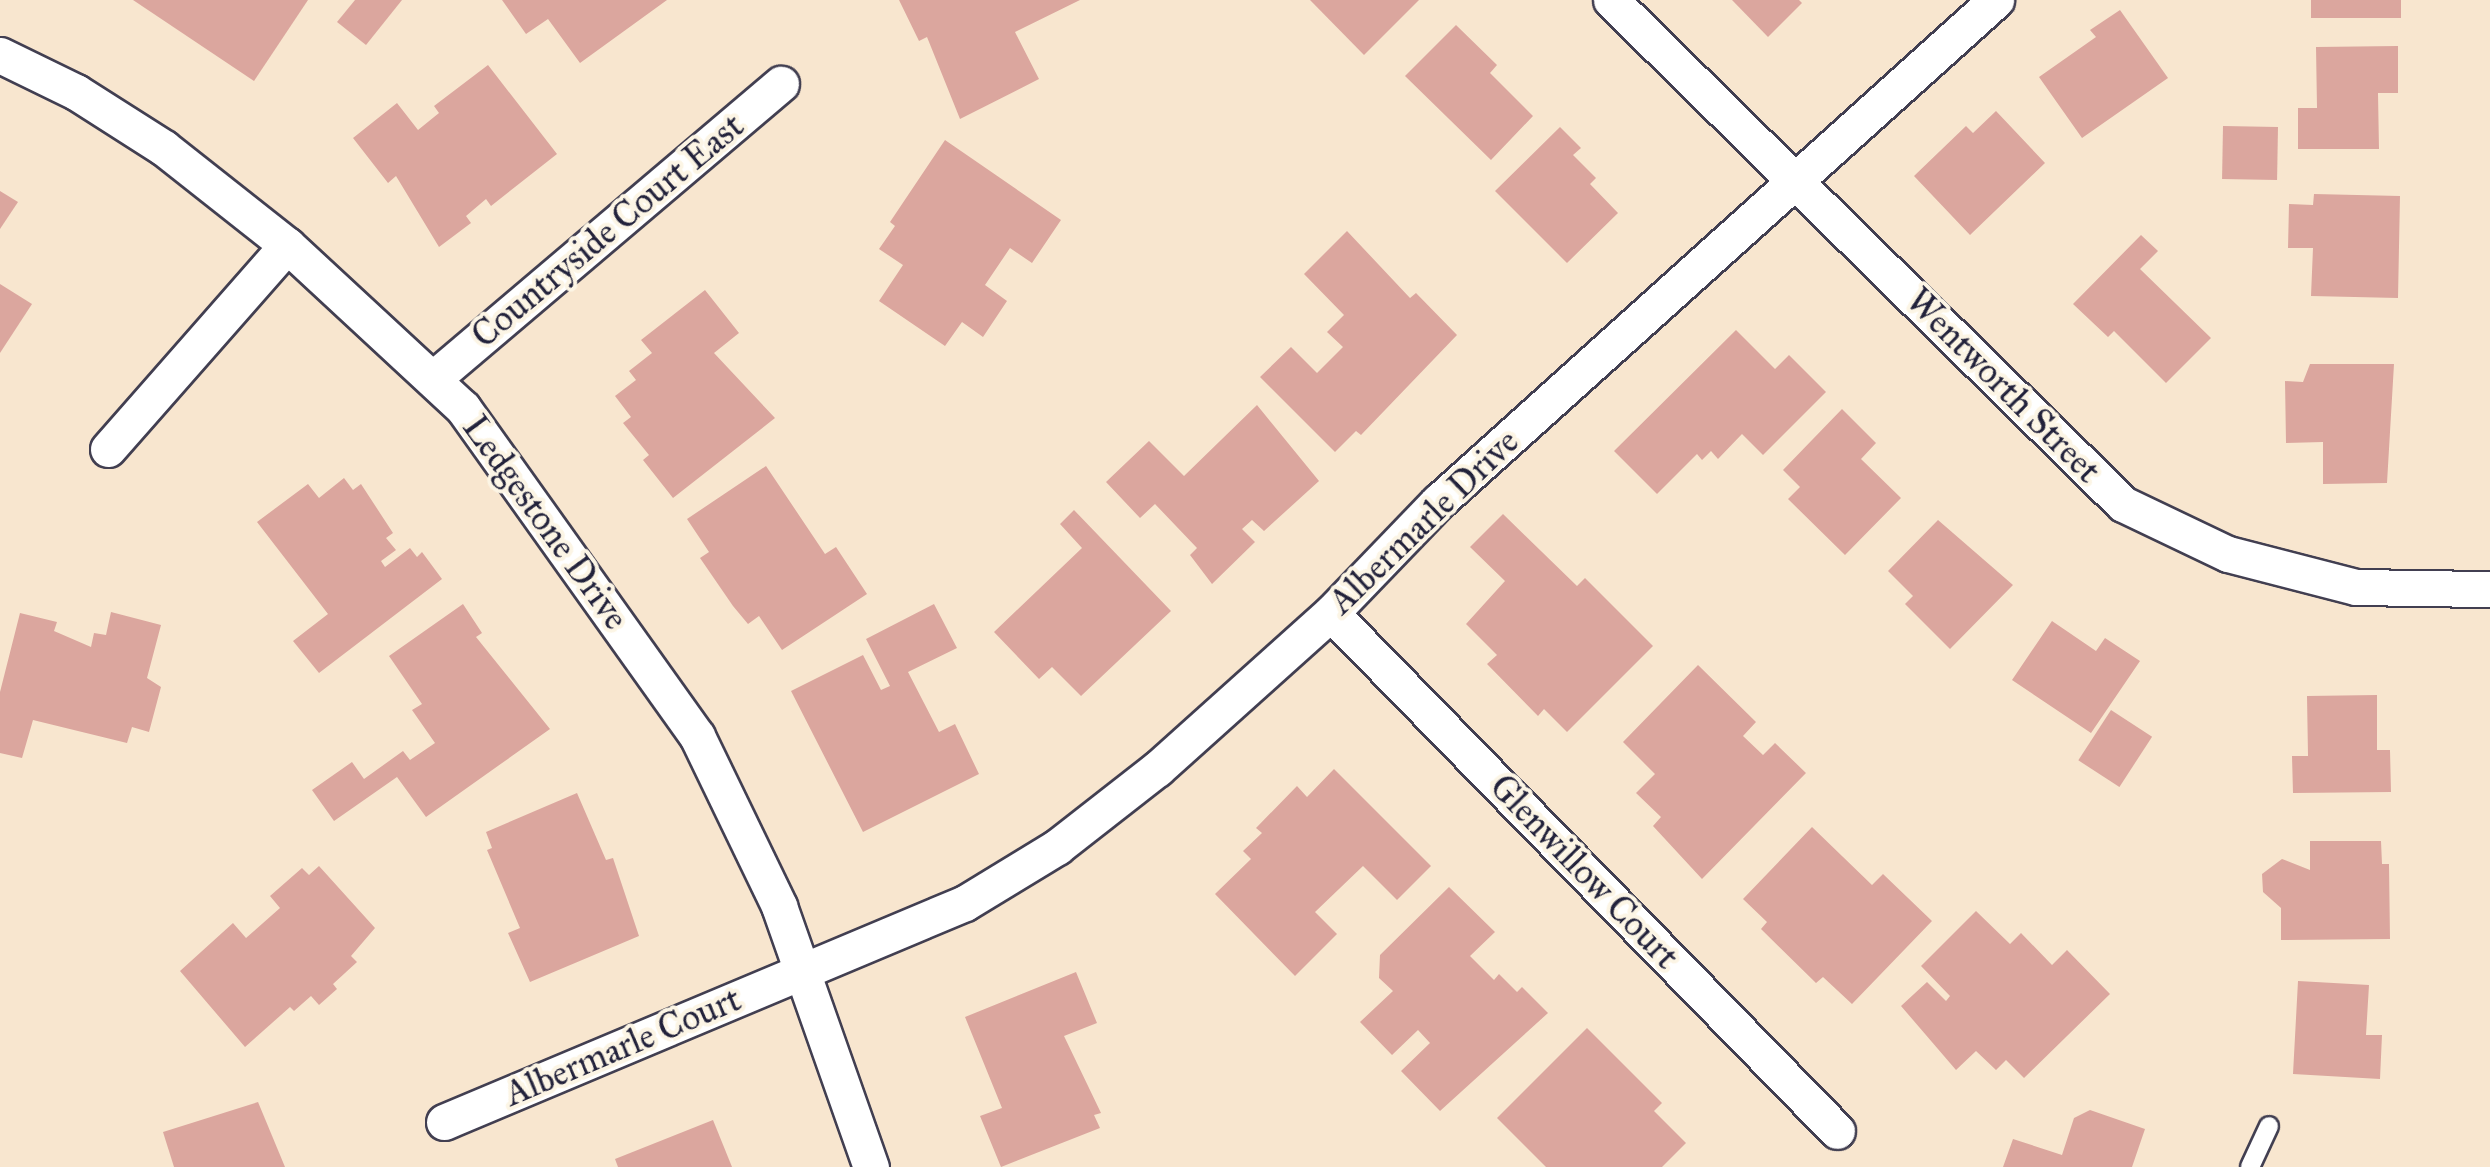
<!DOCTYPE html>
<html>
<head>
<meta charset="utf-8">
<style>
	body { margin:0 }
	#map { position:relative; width:2490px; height:1167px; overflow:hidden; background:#f8e6cf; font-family:"IM FELL Great Primer",serif }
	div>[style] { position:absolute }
	.building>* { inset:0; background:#dba69e; transform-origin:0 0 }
	.roads { filter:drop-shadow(2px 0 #423f51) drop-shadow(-2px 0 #423f51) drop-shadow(0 2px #423f51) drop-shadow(0 -2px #423f51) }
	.service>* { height:18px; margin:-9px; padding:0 9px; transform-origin:9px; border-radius:9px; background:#fff }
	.minor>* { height:35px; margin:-17.5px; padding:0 17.5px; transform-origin:17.5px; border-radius:17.5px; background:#fff }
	span { translate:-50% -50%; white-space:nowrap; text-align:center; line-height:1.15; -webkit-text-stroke:8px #fcf5e5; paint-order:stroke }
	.street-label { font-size:35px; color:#22223b }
</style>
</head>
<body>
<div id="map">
	<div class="building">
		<i style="clip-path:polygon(133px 0,308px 0,254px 81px)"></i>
		<i style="clip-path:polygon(355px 0,402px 0,366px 45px,337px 22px)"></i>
		<i style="clip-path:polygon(502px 0,667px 0,580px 63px,548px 19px,526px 34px)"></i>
		<i style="clip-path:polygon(899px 0,1080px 0,1015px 32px,1039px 79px,960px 119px,927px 37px,919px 41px)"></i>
		<i style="clip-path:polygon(1310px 0,1419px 0,1364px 55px)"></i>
		<i style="clip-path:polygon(1732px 0,1799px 0,1802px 3px,1768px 37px)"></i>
		<i style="left:2311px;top:0;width:90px;height:18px"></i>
		<i style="clip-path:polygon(2120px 10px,2168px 78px,2082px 138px,2039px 77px,2096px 37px,2090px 30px)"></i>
		<i style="clip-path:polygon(1456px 25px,1497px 65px,1490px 73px,1533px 116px,1491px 160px,1405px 76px)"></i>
		<i style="clip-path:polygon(2398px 46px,2398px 93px,2378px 93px,2379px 149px,2298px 149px,2298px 108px,2317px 108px,2316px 47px)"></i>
		<i style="clip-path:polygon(488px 65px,557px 154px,491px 206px,486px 199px,466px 216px,471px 223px,439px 247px,396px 176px,388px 183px,353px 138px,397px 103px,418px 130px,439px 113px,434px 106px)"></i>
		<i style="clip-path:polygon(1996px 111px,2045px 163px,1970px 235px,1914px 176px,1966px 126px,1973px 133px)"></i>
		<i style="left:2223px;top:126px;width:55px;height:53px;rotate:1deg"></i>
		<i style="clip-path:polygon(1560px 127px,1581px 148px,1573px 155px,1596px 178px,1590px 184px,1618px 213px,1567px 263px,1495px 191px)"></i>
		<i style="clip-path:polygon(945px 140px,1061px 220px,1032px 263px,1010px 248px,985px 285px,1007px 301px,983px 337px,962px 322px,945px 346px,879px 301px,903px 265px,879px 249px,895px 226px,890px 222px)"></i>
		<i style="clip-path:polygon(0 191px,18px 202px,0 229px)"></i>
		<i style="clip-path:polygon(2314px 194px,2400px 196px,2398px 298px,2311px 296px,2313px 248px,2288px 248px,2289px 204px,2313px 205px)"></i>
		<i style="clip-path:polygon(1347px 231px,1410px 298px,1416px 293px,1457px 335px,1361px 435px,1356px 431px,1335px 452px,1260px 377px,1291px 347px,1317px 373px,1343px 347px,1327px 332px,1344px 315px,1304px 274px)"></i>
		<i style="clip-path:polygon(2141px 235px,2158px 251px,2140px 269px,2211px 338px,2166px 383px,2114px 331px,2108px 337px,2073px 304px)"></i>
		<i style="clip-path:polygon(0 284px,32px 304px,0 353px)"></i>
		<i style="clip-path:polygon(705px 290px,739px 333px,714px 353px,775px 418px,673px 498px,643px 460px,649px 455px,623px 423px,631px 417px,615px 396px,636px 380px,629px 371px,652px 353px,641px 340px)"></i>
		<i style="clip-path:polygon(1736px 330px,1775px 369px,1789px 355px,1826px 392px,1763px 455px,1742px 434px,1718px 459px,1711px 451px,1702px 460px,1697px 454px,1657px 494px,1614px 451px)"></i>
		<i style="clip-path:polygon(2310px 364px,2394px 364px,2387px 483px,2323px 484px,2323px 442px,2286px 443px,2285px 381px,2303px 382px)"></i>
		<i style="clip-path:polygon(1257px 405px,1319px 481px,1264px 531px,1252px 520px,1242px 529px,1255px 542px,1212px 584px,1190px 555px,1197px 548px,1155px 504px,1140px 518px,1106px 482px,1149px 441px,1184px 476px)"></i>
		<i style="clip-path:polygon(1842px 409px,1876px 443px,1861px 459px,1901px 498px,1845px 555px,1788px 499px,1800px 487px,1783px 470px)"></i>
		<i style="clip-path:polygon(766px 466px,825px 554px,836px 547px,867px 594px,782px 650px,759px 616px,748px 624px,733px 606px,700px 558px,709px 552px,687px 519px)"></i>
		<i style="clip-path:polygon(344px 478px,353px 490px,361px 484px,393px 533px,386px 538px,396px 550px,381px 561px,385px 567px,410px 548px,417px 557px,422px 552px,442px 579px,319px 673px,293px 641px,328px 614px,257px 522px,308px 484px,319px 498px)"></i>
		<i style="clip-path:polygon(1074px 510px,1171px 611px,1081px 696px,1052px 667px,1039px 679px,994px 632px,1082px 548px,1060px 524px)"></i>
		<i style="clip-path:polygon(1503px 514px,1577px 586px,1585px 578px,1653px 646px,1567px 732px,1544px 709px,1538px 716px,1487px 664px,1497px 655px,1466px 624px,1505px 581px,1470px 547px)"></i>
		<i style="clip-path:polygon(1938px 520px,2013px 585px,1950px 649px,1905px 604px,1913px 596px,1888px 571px)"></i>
		<i style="clip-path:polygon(463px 604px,482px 633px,476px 637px,550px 729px,426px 817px,397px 777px,334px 821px,312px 790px,352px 762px,364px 779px,403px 751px,410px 760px,435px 743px,412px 710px,422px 704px,389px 656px)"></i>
		<i style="clip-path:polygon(934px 604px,957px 648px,908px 672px,939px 732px,955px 724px,979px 774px,863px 832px,791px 691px,863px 655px,881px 690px,890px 686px,866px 639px)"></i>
		<i style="clip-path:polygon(111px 612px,161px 625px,147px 678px,161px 687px,149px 732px,132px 727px,127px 743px,33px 720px,22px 758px,0 753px,0 692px,20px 613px,57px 622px,54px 631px,91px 647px,94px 633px,106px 635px)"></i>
		<i style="clip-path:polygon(2052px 621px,2096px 651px,2105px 638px,2140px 661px,2091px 733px,2012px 680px)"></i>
		<i style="clip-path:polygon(1698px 665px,1756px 722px,1743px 736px,1763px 755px,1775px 743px,1806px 773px,1702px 879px,1653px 826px,1661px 817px,1636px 793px,1655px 774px,1623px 742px)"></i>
		<i style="clip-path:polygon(2377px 695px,2377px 750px,2390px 750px,2391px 792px,2293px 793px,2292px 756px,2308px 756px,2307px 696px)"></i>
		<i style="left:2111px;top:710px;width:49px;height:60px;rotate:33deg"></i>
		<i style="clip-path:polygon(1334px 769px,1431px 866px,1397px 900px,1363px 866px,1315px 912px,1337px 934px,1295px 976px,1215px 894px,1251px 859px,1243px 851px,1262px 833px,1256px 828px,1297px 786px,1307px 797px)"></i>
		<i style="clip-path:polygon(577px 793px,606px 860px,613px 858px,639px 936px,530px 982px,508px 933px,520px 928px,487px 850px,492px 848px,486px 832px)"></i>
		<i style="clip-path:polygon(1812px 827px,1872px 885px,1883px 874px,1932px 921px,1852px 1004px,1823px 977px,1816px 983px,1761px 929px,1767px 922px,1743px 899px)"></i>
		<i style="clip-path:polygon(2310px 841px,2381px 841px,2382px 864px,2389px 864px,2390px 939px,2281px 940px,2281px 908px,2263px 892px,2262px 874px,2282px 859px,2310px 870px)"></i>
		<i style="clip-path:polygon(319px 866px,375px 928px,351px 956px,357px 962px,333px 984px,337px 989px,319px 1005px,311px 996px,294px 1011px,290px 1007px,245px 1047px,180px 971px,233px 923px,246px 938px,280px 908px,270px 896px,302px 868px,309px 875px)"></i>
		<i style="clip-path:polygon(1449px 887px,1495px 932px,1470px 956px,1494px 980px,1499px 974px,1517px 992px,1522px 987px,1548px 1013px,1440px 1111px,1401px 1071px,1430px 1043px,1418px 1030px,1392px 1055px,1360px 1022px,1393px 991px,1379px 978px,1380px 955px)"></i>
		<i style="clip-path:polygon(1976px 911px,2010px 944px,2021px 933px,2052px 965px,2067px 950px,2110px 994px,2024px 1078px,2006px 1060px,1996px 1070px,1976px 1051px,1956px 1070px,1901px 1006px,1927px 982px,1946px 1001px,1950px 996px,1921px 966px)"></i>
		<i style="clip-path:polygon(1076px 972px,1097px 1023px,1064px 1036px,1101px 1113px,1094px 1115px,1100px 1128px,1001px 1167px,980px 1116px,1002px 1108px,965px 1017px)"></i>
		<i style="clip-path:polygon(2298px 981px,2369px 985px,2366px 1035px,2382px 1035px,2380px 1079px,2293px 1074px)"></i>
		<i style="clip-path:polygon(1587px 1028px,1662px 1103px,1654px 1111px,1686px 1143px,1662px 1167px,1546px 1167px,1497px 1118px)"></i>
		<i style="clip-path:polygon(258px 1102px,285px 1167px,174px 1167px,163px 1132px)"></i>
		<i style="clip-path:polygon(2090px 1110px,2145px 1129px,2132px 1167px,2003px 1167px,2013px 1139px,2062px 1155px,2074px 1118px)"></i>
		<i style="clip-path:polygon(713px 1120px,732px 1167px,618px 1167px,615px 1159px)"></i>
	</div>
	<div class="roads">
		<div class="service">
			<i style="left:2250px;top:1167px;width:45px;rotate:-65.1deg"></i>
		</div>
		<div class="minor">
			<i style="left:1611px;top:0;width:718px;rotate:44.55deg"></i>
			<i style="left:2123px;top:504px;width:116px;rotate:25.5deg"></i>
			<i style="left:2228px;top:554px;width:132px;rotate:14.5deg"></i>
			<i style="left:2356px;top:587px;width:134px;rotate:0.9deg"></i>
			<i style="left:0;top:55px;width:85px;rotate:26deg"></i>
			<i style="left:76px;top:92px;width:104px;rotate:32.5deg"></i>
			<i style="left:164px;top:148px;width:157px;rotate:38.3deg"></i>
			<i style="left:287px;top:245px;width:240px;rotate:42.8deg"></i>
			<i style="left:463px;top:408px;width:403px;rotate:54.5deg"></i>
			<i style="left:697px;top:736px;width:189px;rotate:64.2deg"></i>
			<i style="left:779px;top:906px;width:277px;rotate:70.6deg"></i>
			<i style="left:434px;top:378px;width:455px;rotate:-40.3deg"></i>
			<i style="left:108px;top:449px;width:271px;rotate:-48.7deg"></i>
			<i style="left:1331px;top:613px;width:724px;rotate:45.67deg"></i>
			<i style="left:444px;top:1122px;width:565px;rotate:-22.8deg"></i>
			<i style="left:965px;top:903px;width:108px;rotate:-31.3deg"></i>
			<i style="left:1057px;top:847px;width:127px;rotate:-38deg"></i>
			<i style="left:1157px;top:769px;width:234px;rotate:-41.9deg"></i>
			<i style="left:1331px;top:613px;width:154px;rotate:-46.1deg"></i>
			<i style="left:1438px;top:502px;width:751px;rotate:-41.98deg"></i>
		</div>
	</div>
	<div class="street-label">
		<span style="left:608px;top:231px;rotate:-40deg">Countryside Court East</span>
		<span style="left:2003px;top:386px;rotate:45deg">Wentworth Street</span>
		<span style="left:1424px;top:522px;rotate:-44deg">Albermarle Drive</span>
		<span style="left:545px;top:523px;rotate:54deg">Ledgestone Drive</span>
		<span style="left:1584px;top:872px;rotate:46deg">Glenwillow Court</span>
		<span style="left:623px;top:1047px;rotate:-23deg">Albermarle Court</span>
	</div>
</div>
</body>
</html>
